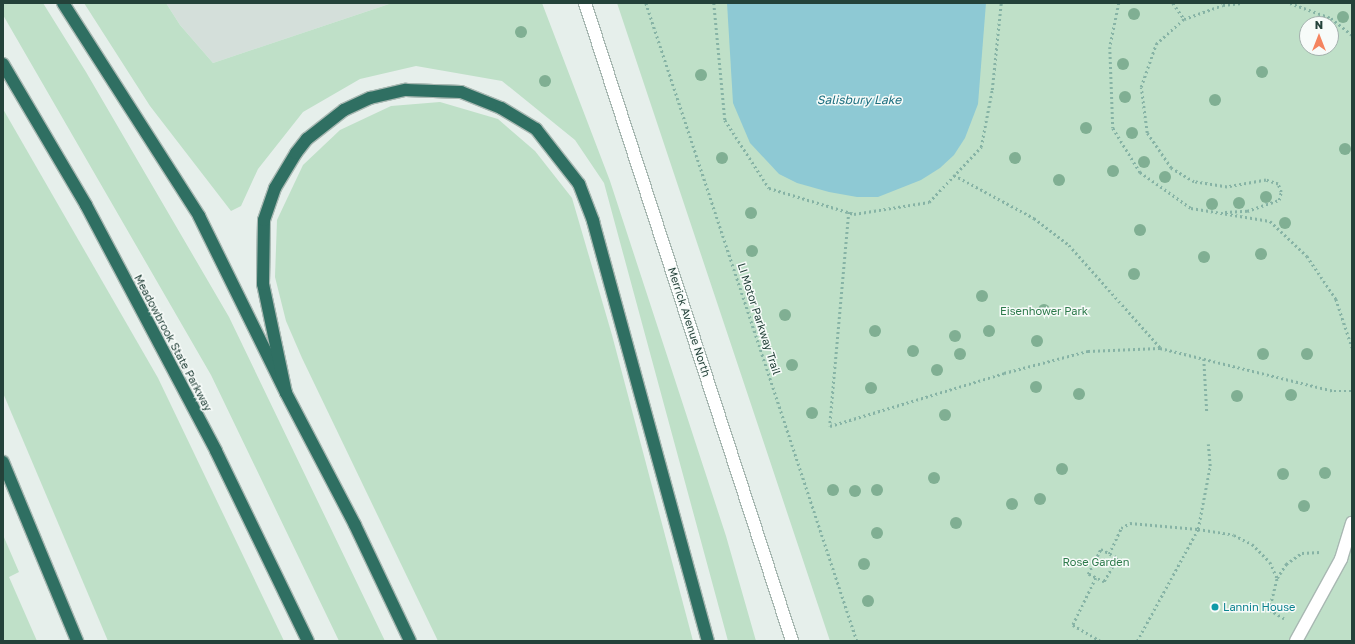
<!DOCTYPE html>
<html>
<head>
<meta charset="utf-8">
<style>
	body { margin:0 }
	#map { position:relative; width:1355px; height:644px; overflow:hidden; background:#e6efeb; font-family:"Golos Text",sans-serif }
	div>[style] { position:absolute }
	.built>* { inset:0; background:#d4dfda }
	.green>* { inset:0; background:#bfe0c8 }
	.water>* { inset:0; background:#8ec9d4 }
	.path>* { height:2.5px; margin-top:-1.25px; transform-origin:0; background:repeating-linear-gradient(90deg,#86b3a5 0 2px,transparent 0 5px) }
	.roads { filter:drop-shadow(1px 0 #a8b8b2) drop-shadow(-1px 0 #a8b8b2) drop-shadow(0 1px #a8b8b2) drop-shadow(0 -1px #a8b8b2) }
	.service>* { height:12px; margin:-6px; padding:0 6px; transform-origin:6px; border-radius:6px; background:#fff }
	.secondary>* { height:12px; margin:-6px; padding:0 6px; transform-origin:6px; border-radius:6px; background:#fff }
	.motorway>* { height:12px; margin:-6px; padding:0 6px; transform-origin:6px; border-radius:6px; background:#2f6f62 }
	.trees>* { width:12px; height:12px; margin:-6px; border-radius:50%; background:#80af93 }
	.dots>* { width:11px; height:11px; translate:-50% -50%; box-sizing:border-box; border:2px solid #f7fbf9; border-radius:50% }
	span { translate:-50% -50%; white-space:nowrap; text-align:center; line-height:1.15; -webkit-text-stroke:3px #f7fbf9; paint-order:stroke }
	.park-label { font-size:11px; color:#2d7a4b }
	.street-label { font-size:11px; color:#24423a }
	.culture-label { font-size:11px; color:#0d838f }
	.left { translate:0 -50%; text-align:left }
	.water-label { font-size:12px; color:#1c6f80; font-style:italic }
	.frame { position:absolute; inset:0; border:4px solid #24423a; pointer-events:none }
	.north { position:absolute; left:1299px; top:16px; width:40px; height:40px; box-sizing:border-box; background:#f7fbf9; border:1px solid #a3b1ad; border-radius:50%; rotate:0deg; font-size:11px; font-weight:700; line-height:16px; text-align:center; color:#24423a }
	.north::after { content:''; display:block; margin:auto; width:14px; height:18px; background:#f4845f; clip-path:polygon(50% 0,100% 100%,50% 72%,0 100%) }
</style>
</head>
<body>
<div id="map">
	<div class="built">
		<i style="clip-path:polygon(166px 3px,392px 3px,213px 63px,180px 25px)"></i>
	</div>
	<div class="green">
		<i style="clip-path:polygon(3px 3px,43px 3px,86px 72px,229px 317px,385px 641px,339px 641px,211px 375px,3px 15px)"></i>
		<i style="clip-path:polygon(84px 3px,166px 3px,180px 25px,213px 63px,392px 3px,542px 3px,610px 181px,726px 536px,756px 641px,728px 641px,604px 183px,575px 140px,502px 81px,416px 66px,360px 79px,303px 112px,258px 169px,241px 206px,231px 211px,150px 106px)"></i>
		<i style="clip-path:polygon(evenodd,617px 3px,1352px 3px,1352px 641px,830px 641px,617px 3px,1307px 24px,1331px 24px,1331px 48px,1307px 48px,1307px 24px)"></i>
		<i style="clip-path:polygon(440px 102px,498px 119px,535px 151px,572px 198px,612px 335px,693px 641px,438px 641px,302px 358px,286px 321px,275px 277px,277px 220px,303px 165px,340px 130px,391px 106px)"></i>
		<i style="clip-path:polygon(3px 109px,158px 378px,284px 641px,108px 641px,3px 393px)"></i>
		<i style="clip-path:polygon(3px 535px,19px 572px,9px 577px,37px 641px,3px 641px)"></i>
	</div>
	<div class="water">
		<i style="clip-path:polygon(727px 3px,986px 3px,978px 104px,965px 138px,954px 155px,940px 168px,921px 180px,878px 197px,857px 197px,829px 192px,797px 183px,779px 174px,750px 143px,733px 103px)"></i>
	</div>
	<div class="path">
		<i style="left:646px;top:3px;width:672px;rotate:71.7deg"></i>
		<i style="left:714px;top:3px;width:118px;rotate:84.6deg"></i>
		<i style="left:725px;top:120px;width:81px;rotate:57.1deg"></i>
		<i style="left:769px;top:188px;width:89px;rotate:17deg"></i>
		<i style="left:854px;top:214px;width:76px;rotate:-9.1deg"></i>
		<i style="left:929px;top:202px;width:76px;rotate:-46.6deg"></i>
		<i style="left:981px;top:147px;width:58px;rotate:-79.1deg"></i>
		<i style="left:992px;top:90px;width:87px;rotate:-84.1deg"></i>
		<i style="left:1119px;top:3px;width:45px;rotate:101.6deg"></i>
		<i style="left:1110px;top:47px;width:81px;rotate:87.9deg"></i>
		<i style="left:1113px;top:128px;width:52px;rotate:58.5deg"></i>
		<i style="left:1140px;top:172px;width:62px;rotate:35.2deg"></i>
		<i style="left:1191px;top:208px;width:80px;rotate:9.3deg"></i>
		<i style="left:1270px;top:221px;width:51px;rotate:43.4deg"></i>
		<i style="left:1307px;top:256px;width:52px;rotate:56deg"></i>
		<i style="left:1336px;top:299px;width:51px;rotate:71.6deg"></i>
		<i style="left:1173px;top:3px;width:19px;rotate:55deg"></i>
		<i style="left:1290px;top:3px;width:44px;rotate:20.1deg"></i>
		<i style="left:1331px;top:18px;width:27px;rotate:39deg"></i>
		<i style="left:954px;top:175px;width:91px;rotate:28.3deg"></i>
		<i style="left:1034px;top:218px;width:44px;rotate:37.6deg"></i>
		<i style="left:1069px;top:245px;width:137px;rotate:48.3deg"></i>
		<i style="left:849px;top:212px;width:215px;rotate:95.1deg"></i>
		<i style="left:830px;top:426px;width:182px;rotate:-16.9deg"></i>
		<i style="left:1004px;top:373px;width:87px;rotate:-14.7deg"></i>
		<i style="left:1088px;top:351px;width:72px;rotate:-2.4deg"></i>
		<i style="left:1160px;top:348px;width:179px;rotate:13.9deg"></i>
		<i style="left:1334px;top:391px;width:18px"></i>
		<i style="left:1225px;top:212px;width:22px;rotate:-3deg"></i>
		<i style="left:1247px;top:211px;width:34px;rotate:-19deg"></i>
		<i style="left:1279px;top:200px;width:8px;rotate:-76deg"></i>
		<i style="left:1281px;top:192px;width:9px;rotate:-111deg"></i>
		<i style="left:1278px;top:184px;width:13px;rotate:-162deg"></i>
		<i style="left:1266px;top:180px;width:40px;rotate:170deg"></i>
		<i style="left:1227px;top:187px;width:33px;rotate:-171deg"></i>
		<i style="left:1194px;top:182px;width:27px;rotate:-149deg"></i>
		<i style="left:1171px;top:168px;width:42px;rotate:-124.4deg"></i>
		<i style="left:1147px;top:133px;width:46px;rotate:-97.4deg"></i>
		<i style="left:1141px;top:87px;width:46px;rotate:-70.8deg"></i>
		<i style="left:1156px;top:44px;width:38px;rotate:-42deg"></i>
		<i style="left:1184px;top:19px;width:41px;rotate:-19.7deg"></i>
		<i style="left:1223px;top:5px;width:19px;rotate:-6deg"></i>
		<i style="left:1204px;top:359px;width:53px;rotate:86.8deg"></i>
		<i style="left:1101px;top:549px;width:19px;rotate:28deg"></i>
		<i style="left:1118px;top:558px;width:28px;rotate:120deg"></i>
		<i style="left:1104px;top:582px;width:18px;rotate:-153deg"></i>
		<i style="left:1088px;top:574px;width:28px;rotate:-63deg"></i>
		<i style="left:1109px;top:554px;width:29px;rotate:-65deg"></i>
		<i style="left:1121px;top:528px;width:10px;rotate:-29deg"></i>
		<i style="left:1130px;top:523px;width:68px;rotate:5deg"></i>
		<i style="left:1198px;top:529px;width:36px;rotate:9deg"></i>
		<i style="left:1234px;top:535px;width:20px;rotate:27deg"></i>
		<i style="left:1252px;top:544px;width:25px;rotate:45deg"></i>
		<i style="left:1270px;top:562px;width:17px;rotate:66deg"></i>
		<i style="left:1096px;top:578px;width:52px;rotate:116.1deg"></i>
		<i style="left:1073px;top:625px;width:32px;rotate:30deg"></i>
		<i style="left:1284px;top:619px;width:17px;rotate:-149deg"></i>
		<i style="left:1269px;top:610px;width:33px;rotate:-76deg"></i>
		<i style="left:1277px;top:578px;width:17px;rotate:-57deg"></i>
		<i style="left:1286px;top:564px;width:19px;rotate:-35deg"></i>
		<i style="left:1302px;top:553px;width:18px;rotate:-3deg"></i>
		<i style="left:1137px;top:641px;width:128px;rotate:-61.4deg"></i>
		<i style="left:1198px;top:529px;width:64px;rotate:-79.2deg"></i>
		<i style="left:1210px;top:466px;width:22px;rotate:-95deg"></i>
	</div>
	<div class="roads">
		<div class="service">
			<i style="left:1296px;top:641px;width:94px;rotate:-61.2deg"></i>
			<i style="left:1341px;top:559px;width:38px;rotate:-73deg"></i>
		</div>
		<div class="secondary">
			<i style="left:585px;top:3px;width:671px;rotate:72.02deg"></i>
		</div>
		<div class="motorway">
			<i style="left:63px;top:3px;width:253px;rotate:57.4deg"></i>
			<i style="left:199px;top:216px;width:197px;rotate:63.8deg"></i>
			<i style="left:286px;top:393px;width:149px;rotate:62.4deg"></i>
			<i style="left:355px;top:525px;width:128px;rotate:64.6deg"></i>
			<i style="left:3px;top:64px;width:164px;rotate:59.5deg"></i>
			<i style="left:86px;top:205px;width:278px;rotate:62.1deg"></i>
			<i style="left:216px;top:451px;width:211px;rotate:64.2deg"></i>
			<i style="left:286px;top:393px;width:111px;rotate:-101.9deg"></i>
			<i style="left:263px;top:284px;width:64px;rotate:-89.1deg"></i>
			<i style="left:264px;top:220px;width:34px;rotate:-71deg"></i>
			<i style="left:275px;top:188px;width:41px;rotate:-59deg"></i>
			<i style="left:296px;top:153px;width:18px;rotate:-52deg"></i>
			<i style="left:307px;top:139px;width:47px;rotate:-38.1deg"></i>
			<i style="left:344px;top:110px;width:29px;rotate:-25deg"></i>
			<i style="left:370px;top:98px;width:37px;rotate:-13deg"></i>
			<i style="left:406px;top:90px;width:55px;rotate:2.1deg"></i>
			<i style="left:461px;top:92px;width:43px;rotate:21.8deg"></i>
			<i style="left:501px;top:108px;width:41px;rotate:31deg"></i>
			<i style="left:536px;top:129px;width:70px;rotate:52deg"></i>
			<i style="left:579px;top:184px;width:40px;rotate:69deg"></i>
			<i style="left:593px;top:221px;width:435px;rotate:74.7deg"></i>
			<i style="left:3px;top:462px;width:194px;rotate:67.5deg"></i>
		</div>
	</div>
	<div class="trees">
		<i style="left:1134px;top:14px"></i>
		<i style="left:1343px;top:17px"></i>
		<i style="left:521px;top:32px"></i>
		<i style="left:1123px;top:64px"></i>
		<i style="left:1262px;top:72px"></i>
		<i style="left:701px;top:75px"></i>
		<i style="left:545px;top:81px"></i>
		<i style="left:1125px;top:97px"></i>
		<i style="left:1215px;top:100px"></i>
		<i style="left:1086px;top:128px"></i>
		<i style="left:1132px;top:133px"></i>
		<i style="left:1345px;top:149px"></i>
		<i style="left:722px;top:158px"></i>
		<i style="left:1015px;top:158px"></i>
		<i style="left:1144px;top:162px"></i>
		<i style="left:1113px;top:171px"></i>
		<i style="left:1165px;top:177px"></i>
		<i style="left:1059px;top:180px"></i>
		<i style="left:1266px;top:197px"></i>
		<i style="left:1239px;top:203px"></i>
		<i style="left:1212px;top:204px"></i>
		<i style="left:751px;top:213px"></i>
		<i style="left:1285px;top:223px"></i>
		<i style="left:1140px;top:230px"></i>
		<i style="left:752px;top:251px"></i>
		<i style="left:1261px;top:254px"></i>
		<i style="left:1204px;top:257px"></i>
		<i style="left:1134px;top:274px"></i>
		<i style="left:982px;top:296px"></i>
		<i style="left:1044px;top:310px"></i>
		<i style="left:785px;top:315px"></i>
		<i style="left:875px;top:331px"></i>
		<i style="left:989px;top:331px"></i>
		<i style="left:955px;top:336px"></i>
		<i style="left:1037px;top:341px"></i>
		<i style="left:913px;top:351px"></i>
		<i style="left:960px;top:354px"></i>
		<i style="left:1263px;top:354px"></i>
		<i style="left:1307px;top:354px"></i>
		<i style="left:792px;top:365px"></i>
		<i style="left:937px;top:370px"></i>
		<i style="left:1036px;top:387px"></i>
		<i style="left:871px;top:388px"></i>
		<i style="left:1079px;top:394px"></i>
		<i style="left:1291px;top:395px"></i>
		<i style="left:1237px;top:396px"></i>
		<i style="left:812px;top:413px"></i>
		<i style="left:945px;top:415px"></i>
		<i style="left:1062px;top:469px"></i>
		<i style="left:1325px;top:473px"></i>
		<i style="left:1283px;top:474px"></i>
		<i style="left:934px;top:478px"></i>
		<i style="left:833px;top:490px"></i>
		<i style="left:877px;top:490px"></i>
		<i style="left:855px;top:491px"></i>
		<i style="left:1040px;top:499px"></i>
		<i style="left:1012px;top:504px"></i>
		<i style="left:1304px;top:506px"></i>
		<i style="left:956px;top:523px"></i>
		<i style="left:877px;top:533px"></i>
		<i style="left:864px;top:564px"></i>
		<i style="left:868px;top:601px"></i>
	</div>
	<div class="dots">
		<i style="left:1215px;top:607px;background:#0f9aa8"></i>
	</div>
	<div class="park-label">
		<span style="left:1044px;top:311px">Eisenhower Park</span>
		<span style="left:1096px;top:562px">Rose Garden</span>
	</div>
	<div class="street-label">
		<span style="left:759px;top:319px;rotate:72deg">LI Motor Parkway Trail</span>
		<span style="left:689px;top:322px;rotate:72deg">Merrick Avenue North</span>
		<span style="left:173px;top:343px;rotate:62deg">Meadowbrook State Parkway</span>
	</div>
	<div class="culture-label">
		<span class="left" style="left:1223px;top:607px">Lannin House</span>
	</div>
	<div class="water-label">
		<span style="left:859px;top:100px">Salisbury Lake</span>
	</div>
	<div class="frame"></div>
	<div class="north">N</div>
</div>
</body>
</html>
